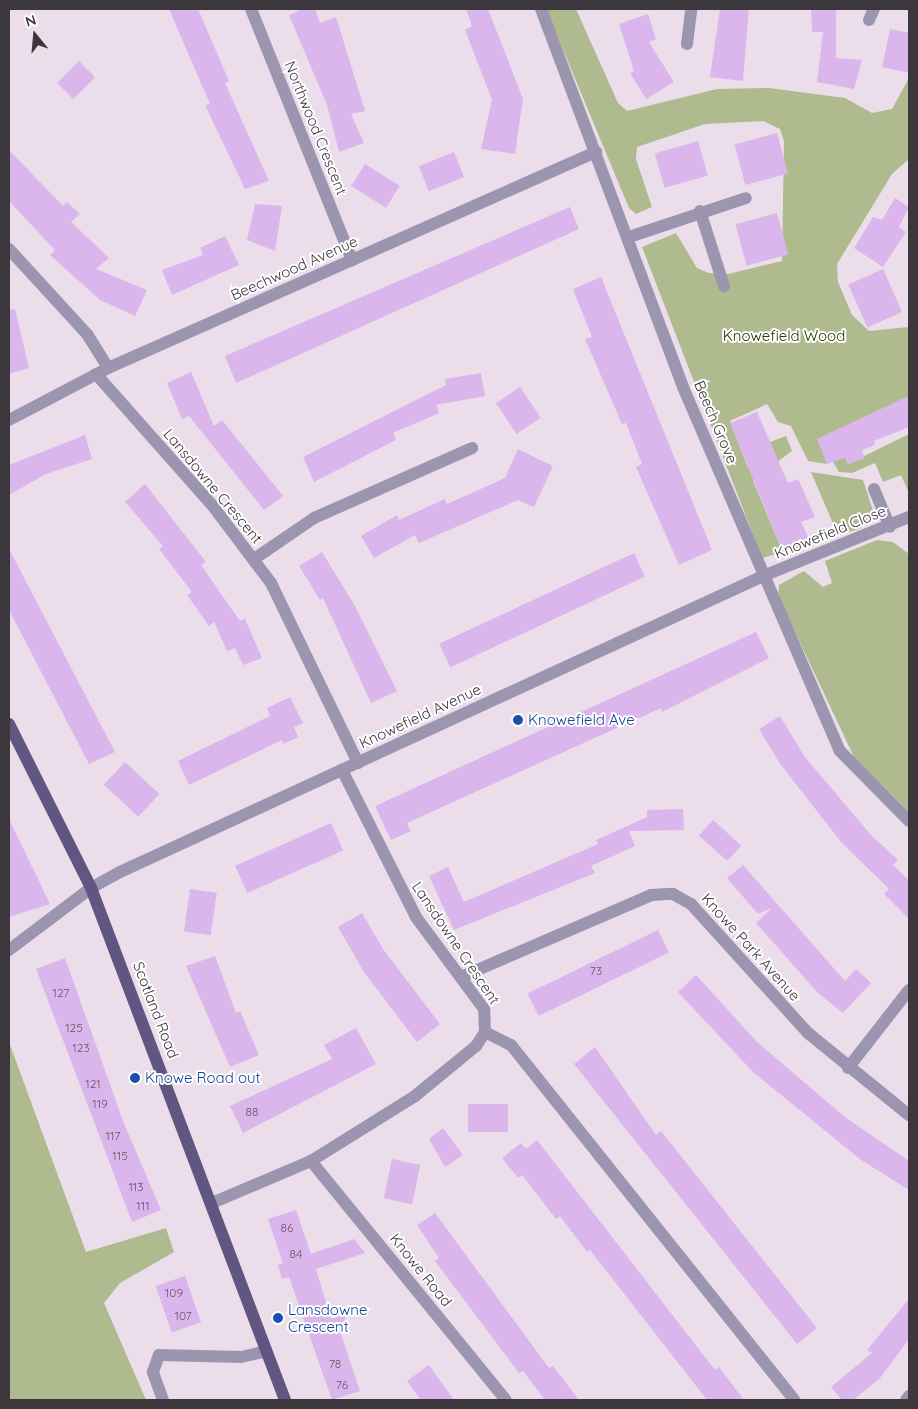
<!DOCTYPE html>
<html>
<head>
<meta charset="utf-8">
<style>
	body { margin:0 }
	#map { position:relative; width:918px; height:1409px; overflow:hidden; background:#ebdeea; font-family:Quicksand,sans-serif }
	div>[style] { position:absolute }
	.green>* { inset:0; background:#b0ba8f }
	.building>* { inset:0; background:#dab6ed; transform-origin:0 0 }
	.minor>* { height:12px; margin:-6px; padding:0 6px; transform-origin:6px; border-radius:6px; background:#9b95af }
	.major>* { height:12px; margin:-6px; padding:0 6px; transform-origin:6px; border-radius:6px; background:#615582 }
	.dots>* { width:14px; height:14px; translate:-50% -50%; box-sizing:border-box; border:2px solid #fff; border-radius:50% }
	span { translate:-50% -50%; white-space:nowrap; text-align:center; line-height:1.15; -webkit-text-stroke:4px #fff; paint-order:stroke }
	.number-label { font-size:12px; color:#645768 }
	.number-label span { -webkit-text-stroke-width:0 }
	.street-label { font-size:15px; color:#3c373c }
	.park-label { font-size:15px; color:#2c3402 }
	.transit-label { font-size:15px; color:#164399 }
	.left { translate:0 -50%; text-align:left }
	.frame { position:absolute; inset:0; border:10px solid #3c373c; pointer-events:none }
	.north { position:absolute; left:10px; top:10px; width:50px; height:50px; -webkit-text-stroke:4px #fff; paint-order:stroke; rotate:343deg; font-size:14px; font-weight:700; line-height:20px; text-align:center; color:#3c373c }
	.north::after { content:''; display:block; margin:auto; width:18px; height:22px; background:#3c373c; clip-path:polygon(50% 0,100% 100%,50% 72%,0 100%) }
</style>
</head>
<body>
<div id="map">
	<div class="green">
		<i style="clip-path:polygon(546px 9px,576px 9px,618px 103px,627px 111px,717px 89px,769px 88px,845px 98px,872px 113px,892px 109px,909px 78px,909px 159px,892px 174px,837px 264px,838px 282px,852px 315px,869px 331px,909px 327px,909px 396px,818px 439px,827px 464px,808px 461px,791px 426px,778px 422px,767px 404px,730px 421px,748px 468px,776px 457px,770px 442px,786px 436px,792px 451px,777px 462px,781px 470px,753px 481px,782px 550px,825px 530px,815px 543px,762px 558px,642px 247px,676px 233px,697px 268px,709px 273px,728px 274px,782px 261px,784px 141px,780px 129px,763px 121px,705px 124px,637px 147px,636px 159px,652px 207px,636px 214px,629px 208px)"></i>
		<i style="clip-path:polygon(909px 434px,909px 493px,901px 475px,883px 482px,875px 463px,852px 473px,839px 472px,833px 462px,845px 457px,848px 464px)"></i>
		<i style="clip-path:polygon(811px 472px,863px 480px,874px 514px,859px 529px,838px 535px)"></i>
		<i style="clip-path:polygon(877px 540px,893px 542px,909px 554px,909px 812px,854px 757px,778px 596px,779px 585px,804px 571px,823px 587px,832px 583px,825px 561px)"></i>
		<i style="clip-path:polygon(9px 1042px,86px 1252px,166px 1228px,174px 1252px,120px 1283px,104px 1303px,146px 1400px,9px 1400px)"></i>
	</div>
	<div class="building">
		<i style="clip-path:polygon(169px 9px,198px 9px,229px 81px,225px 83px,269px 181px,245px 189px,205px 105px,210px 104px)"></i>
		<i style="clip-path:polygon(303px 9px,315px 9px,320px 23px,336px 17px,365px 111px,351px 114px,364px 143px,339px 152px,327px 105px,289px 15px)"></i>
		<i style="clip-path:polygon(466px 9px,488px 9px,523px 99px,515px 154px,481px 149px,492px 100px,465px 30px,472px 26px)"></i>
		<i style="clip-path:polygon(720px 9px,749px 9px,743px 81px,710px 77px)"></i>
		<i style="clip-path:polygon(811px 9px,836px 9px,836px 58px,862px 60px,854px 89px,817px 82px,823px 32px,812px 32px)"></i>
		<i style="clip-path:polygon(648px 14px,656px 39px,649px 42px,674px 82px,646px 99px,630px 73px,634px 71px,619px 24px)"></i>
		<i style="clip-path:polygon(890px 29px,909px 33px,909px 73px,882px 67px)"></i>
		<i style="left:79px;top:61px;width:23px;height:31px;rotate:45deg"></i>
		<i style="left:777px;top:133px;width:42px;height:44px;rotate:75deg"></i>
		<i style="left:698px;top:141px;width:36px;height:45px;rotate:74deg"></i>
		<i style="clip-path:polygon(9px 150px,63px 206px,67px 202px,80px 214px,71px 222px,109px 258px,96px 269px,147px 290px,135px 316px,100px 300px,50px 255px,55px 250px,9px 201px)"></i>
		<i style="left:454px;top:152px;width:27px;height:38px;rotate:68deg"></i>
		<i style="left:365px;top:164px;width:41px;height:26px;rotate:32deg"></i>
		<i style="clip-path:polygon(895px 198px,909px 207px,899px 227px,906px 232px,883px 267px,854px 248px,873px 217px,882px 220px)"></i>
		<i style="clip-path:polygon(255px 204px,282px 206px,275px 251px,247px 240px)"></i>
		<i style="clip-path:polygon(570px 207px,579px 229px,236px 383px,225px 356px)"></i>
		<i style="left:777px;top:213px;width:43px;height:43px;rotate:75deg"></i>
		<i style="clip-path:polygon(225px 236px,239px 265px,172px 295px,162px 270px,203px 255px,200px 248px)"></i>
		<i style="left:883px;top:269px;width:47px;height:38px;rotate:66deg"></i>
		<i style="clip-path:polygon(601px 277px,712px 550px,679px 565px,636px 467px,642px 464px,626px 423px,622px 424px,585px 339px,592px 337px,573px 289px)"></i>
		<i style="clip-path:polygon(15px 309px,29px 368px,9px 374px,9px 310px)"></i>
		<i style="clip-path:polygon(191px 372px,214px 426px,222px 420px,283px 496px,264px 510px,189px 416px,182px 419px,167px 383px)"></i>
		<i style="clip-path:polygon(481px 373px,485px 396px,436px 405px,439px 413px,393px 433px,396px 440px,314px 482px,303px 457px,446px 385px,445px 379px)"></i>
		<i style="left:520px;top:387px;width:37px;height:29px;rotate:56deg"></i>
		<i style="clip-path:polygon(909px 396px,909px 427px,874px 441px,875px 445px,862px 450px,865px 458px,848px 464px,845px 458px,827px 464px,817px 439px)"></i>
		<i style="clip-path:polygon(757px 412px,788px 483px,798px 479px,815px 517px,801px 522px,809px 539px,782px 550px,730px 423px)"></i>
		<i style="clip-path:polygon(85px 435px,92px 459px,46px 474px,9px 495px,9px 465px)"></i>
		<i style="clip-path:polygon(518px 449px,553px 466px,534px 507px,518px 500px,419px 543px,415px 535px,374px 558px,361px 536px,397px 515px,399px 520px,445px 499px,447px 504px,505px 478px)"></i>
		<i style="clip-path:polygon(145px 484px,206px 562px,201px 565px,240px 621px,245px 619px,262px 658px,243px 665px,235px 648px,227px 651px,214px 622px,209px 626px,187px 595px,192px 592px,159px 549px,163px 546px,125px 502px)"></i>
		<i style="clip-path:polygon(9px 549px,115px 752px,89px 764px,9px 610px)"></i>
		<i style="clip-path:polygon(322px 552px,355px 606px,397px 691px,371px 703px,323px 598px,320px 600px,299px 566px)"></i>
		<i style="left:634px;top:553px;width:26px;height:215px;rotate:65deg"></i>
		<i style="clip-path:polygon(756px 632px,769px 658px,662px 712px,661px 708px,407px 823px,411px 831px,391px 840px,375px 806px)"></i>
		<i style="clip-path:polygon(290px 697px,303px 723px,294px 727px,298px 737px,283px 744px,282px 740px,189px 785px,178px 761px,270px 716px,267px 708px)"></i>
		<i style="clip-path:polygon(780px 716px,805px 757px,871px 835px,898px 860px,893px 865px,909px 880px,909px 919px,884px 894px,889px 889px,841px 842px,781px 765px,759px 729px)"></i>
		<i style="left:125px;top:762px;width:47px;height:31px;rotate:43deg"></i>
		<i style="clip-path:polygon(683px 809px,684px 830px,629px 831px,635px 846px,591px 866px,595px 873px,454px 930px,429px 876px,448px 867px,464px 902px,598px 844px,596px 840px,647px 817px,647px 810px)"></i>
		<i style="clip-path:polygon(9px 819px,50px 904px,9px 917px)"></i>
		<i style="left:713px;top:820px;width:38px;height:21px;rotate:42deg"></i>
		<i style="left:331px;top:823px;width:30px;height:105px;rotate:66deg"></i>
		<i style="clip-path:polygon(743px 865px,845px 981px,856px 969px,871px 983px,843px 1013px,817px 992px,756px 923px,772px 908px,758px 914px,727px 878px)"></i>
		<i style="left:190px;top:889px;width:27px;height:43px;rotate:8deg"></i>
		<i style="clip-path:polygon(362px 913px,383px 949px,440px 1024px,417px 1042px,364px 972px,338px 927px)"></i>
		<i style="left:658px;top:930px;width:25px;height:145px;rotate:64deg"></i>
		<i style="clip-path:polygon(215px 956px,236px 1013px,240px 1011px,259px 1055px,230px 1067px,186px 966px)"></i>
		<i style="clip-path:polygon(65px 958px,123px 1121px,161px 1210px,132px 1222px,36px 969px)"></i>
		<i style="clip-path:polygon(696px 975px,757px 1042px,845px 1117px,909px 1161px,909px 1190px,861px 1160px,752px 1071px,678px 992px)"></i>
		<i style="clip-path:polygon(356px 1028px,376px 1064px,243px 1133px,230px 1106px,332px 1059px,324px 1045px)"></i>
		<i style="clip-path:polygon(595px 1047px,656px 1135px,661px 1131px,817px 1328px,797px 1344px,574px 1064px)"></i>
		<i style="left:468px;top:1104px;width:40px;height:28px"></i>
		<i style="clip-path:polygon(443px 1128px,463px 1155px,445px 1167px,429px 1139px)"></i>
		<i style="clip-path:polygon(537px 1140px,715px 1370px,719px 1367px,744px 1400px,707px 1400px,590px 1250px,587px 1252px,560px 1216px,556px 1219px,522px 1175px,518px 1178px,502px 1158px,521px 1143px,526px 1149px)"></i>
		<i style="left:392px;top:1159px;width:29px;height:40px;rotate:12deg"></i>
		<i style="clip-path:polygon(296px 1210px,311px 1254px,354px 1239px,365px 1253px,316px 1269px,331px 1319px,344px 1315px,349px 1331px,341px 1334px,360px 1391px,332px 1400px,289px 1277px,282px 1279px,278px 1265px,283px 1263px,268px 1219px)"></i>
		<i style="clip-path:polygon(435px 1213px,549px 1368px,553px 1366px,579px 1400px,545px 1400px,523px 1371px,519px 1373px,435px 1261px,439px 1258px,417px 1225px)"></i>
		<i style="left:185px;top:1276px;width:49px;height:31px;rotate:71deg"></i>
		<i style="clip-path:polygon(909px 1299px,909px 1339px,880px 1378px,853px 1400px,842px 1400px,831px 1387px,872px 1353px,867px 1350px)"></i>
		<i style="clip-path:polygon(429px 1365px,441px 1382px,454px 1400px,421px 1400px,407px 1381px)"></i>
	</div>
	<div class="minor">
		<i style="left:251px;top:9px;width:271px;rotate:68.1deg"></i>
		<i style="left:541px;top:9px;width:404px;rotate:69.4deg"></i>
		<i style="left:683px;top:387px;width:396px;rotate:66.7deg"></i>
		<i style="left:840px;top:751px;width:98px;rotate:45.4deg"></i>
		<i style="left:869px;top:20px;width:12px;rotate:-66deg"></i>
		<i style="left:687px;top:44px;width:35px;rotate:-83deg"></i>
		<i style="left:700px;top:211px;width:79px;rotate:72.3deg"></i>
		<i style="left:629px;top:237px;width:123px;rotate:-18.4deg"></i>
		<i style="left:9px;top:249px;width:115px;rotate:47.5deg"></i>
		<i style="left:87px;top:334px;width:40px;rotate:58deg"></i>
		<i style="left:96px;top:374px;width:175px;rotate:48.5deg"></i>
		<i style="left:212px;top:505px;width:98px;rotate:52.9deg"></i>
		<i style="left:271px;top:583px;width:200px;rotate:64.2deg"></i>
		<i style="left:9px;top:420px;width:112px;rotate:-27.7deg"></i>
		<i style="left:108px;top:368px;width:534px;rotate:-23.88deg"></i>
		<i style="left:874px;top:489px;width:41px;rotate:67.2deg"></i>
		<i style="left:254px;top:559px;width:73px;rotate:-34.3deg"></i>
		<i style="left:314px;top:518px;width:173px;rotate:-23.9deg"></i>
		<i style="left:9px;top:950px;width:103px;rotate:-37.1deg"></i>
		<i style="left:91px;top:888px;width:33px;rotate:-29deg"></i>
		<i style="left:120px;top:872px;width:708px;rotate:-24.72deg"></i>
		<i style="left:763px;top:576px;width:157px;rotate:-22deg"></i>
		<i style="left:461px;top:977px;width:207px;rotate:-23.3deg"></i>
		<i style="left:651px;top:895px;width:22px;rotate:-3deg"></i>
		<i style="left:673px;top:894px;width:21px;rotate:29deg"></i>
		<i style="left:691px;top:904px;width:174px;rotate:47.8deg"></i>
		<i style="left:808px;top:1033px;width:130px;rotate:39.1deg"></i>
		<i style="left:485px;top:1032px;width:29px;rotate:27deg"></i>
		<i style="left:511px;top:1045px;width:454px;rotate:51.4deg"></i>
		<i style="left:848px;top:1068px;width:99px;rotate:-52deg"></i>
		<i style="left:311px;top:1161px;width:308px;rotate:50.8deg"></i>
		<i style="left:212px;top:1203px;width:108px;rotate:-23deg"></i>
		<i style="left:311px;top:1161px;width:123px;rotate:-32deg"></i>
		<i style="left:415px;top:1096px;width:79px;rotate:-39.3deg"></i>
		<i style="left:476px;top:1046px;width:17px;rotate:-57deg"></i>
		<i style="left:485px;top:1032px;width:23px;rotate:-92deg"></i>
		<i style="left:484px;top:1009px;width:114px;rotate:-126.5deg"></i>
		<i style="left:416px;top:917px;width:165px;rotate:-116.7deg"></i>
		<i style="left:163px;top:1400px;width:30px;rotate:-110deg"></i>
		<i style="left:153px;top:1372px;width:18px;rotate:-71deg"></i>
		<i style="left:159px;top:1355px;width:82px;rotate:1.4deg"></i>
		<i style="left:241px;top:1357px;width:26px;rotate:-13deg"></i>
		<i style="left:906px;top:1400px;width:5px;rotate:-53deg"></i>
	</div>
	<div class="major">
		<i style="left:9px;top:724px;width:183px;rotate:63.4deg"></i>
		<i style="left:91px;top:888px;width:548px;rotate:69.25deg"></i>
	</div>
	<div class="dots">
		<i style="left:518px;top:720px;background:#1a4fb4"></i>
		<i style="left:135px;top:1078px;background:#1a4fb4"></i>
		<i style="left:278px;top:1318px;background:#1a4fb4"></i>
	</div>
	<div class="number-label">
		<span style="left:596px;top:971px">73</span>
		<span style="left:61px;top:993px">127</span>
		<span style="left:74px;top:1028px">125</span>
		<span style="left:81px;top:1048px">123</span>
		<span style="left:93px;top:1084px">121</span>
		<span style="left:100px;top:1104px">119</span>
		<span style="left:252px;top:1112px">88</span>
		<span style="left:113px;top:1136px">117</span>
		<span style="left:120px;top:1156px">115</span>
		<span style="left:136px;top:1187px">113</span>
		<span style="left:143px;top:1206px">111</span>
		<span style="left:287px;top:1228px">86</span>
		<span style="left:296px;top:1254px">84</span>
		<span style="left:174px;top:1293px">109</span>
		<span style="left:183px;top:1316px">107</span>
		<span style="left:335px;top:1364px">78</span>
		<span style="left:342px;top:1385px">76</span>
	</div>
	<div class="street-label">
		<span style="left:316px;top:128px;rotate:68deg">Northwood Crescent</span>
		<span style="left:294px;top:268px;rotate:-24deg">Beechwood Avenue</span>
		<span style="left:716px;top:422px;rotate:67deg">Beech Grove</span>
		<span style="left:213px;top:486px;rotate:50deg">Lansdowne Crescent</span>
		<span style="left:830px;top:532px;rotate:-22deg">Knowefield Close</span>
		<span style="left:420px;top:716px;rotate:-25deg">Knowefield Avenue</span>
		<span style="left:456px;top:943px;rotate:56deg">Lansdowne Crescent</span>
		<span style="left:751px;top:947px;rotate:48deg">Knowe Park Avenue</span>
		<span style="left:156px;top:1010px;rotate:69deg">Scotland Road</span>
		<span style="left:421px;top:1270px;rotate:51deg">Knowe Road</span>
	</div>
	<div class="park-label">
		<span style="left:784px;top:336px">Knowefield Wood</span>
	</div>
	<div class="transit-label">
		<span class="left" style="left:528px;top:720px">Knowefield Ave</span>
		<span class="left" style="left:145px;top:1078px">Knowe Road out</span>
		<span class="left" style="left:288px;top:1318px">Lansdowne<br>Crescent</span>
	</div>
	<div class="frame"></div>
	<div class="north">N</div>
</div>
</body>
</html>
